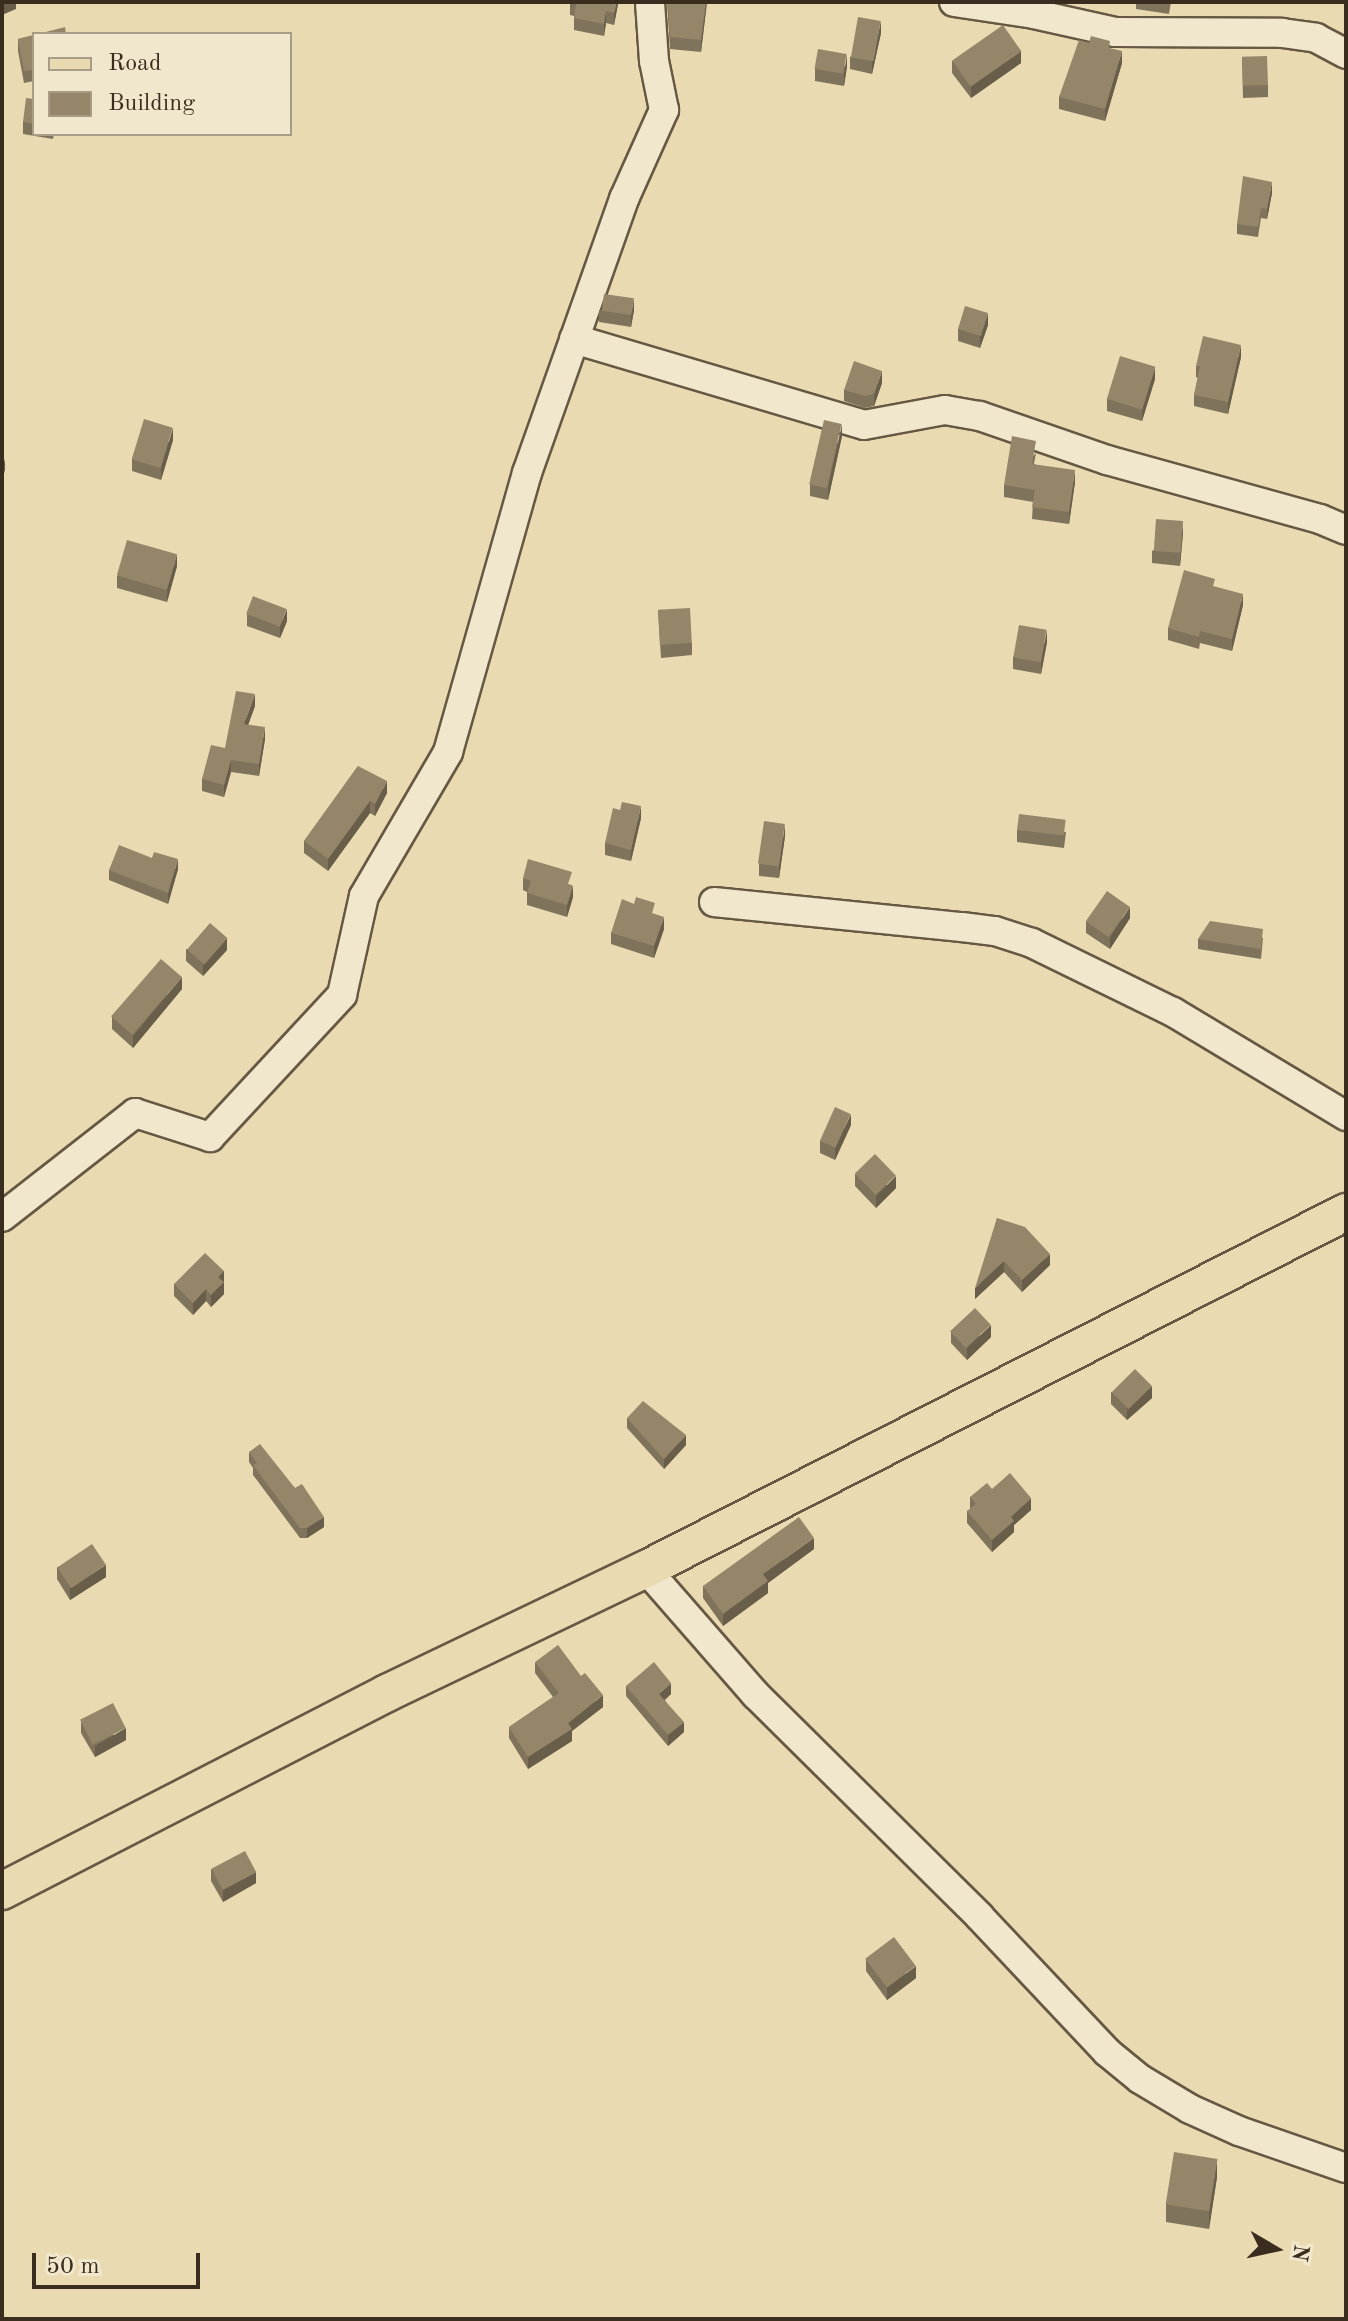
<!DOCTYPE html>
<html>
<head>
<meta charset="utf-8">
<style>
	body { margin:0 }
	#map { position:relative; width:1348px; height:2321px; overflow:hidden; background:#e9dab1; font-family:"Old Standard TT",serif }
	div>[style] { position:absolute }
	.roads { filter:drop-shadow(2px 0 #665843) drop-shadow(-2px 0 #665843) drop-shadow(0 2px #665843) drop-shadow(0 -2px #665843) }
	.minor>* { height:28px; margin:-14px; padding:0 14px; transform-origin:14px; border-radius:14px; background:#f1e7cc }
	.major>* { height:36px; margin:-18px; padding:0 18px; transform-origin:18px; border-radius:18px; background:#e9dab1 }
	.wall>* { inset:0; background:#80735b }
	.shaded-wall>* { inset:0; background:#685e4a }
	.building>* { inset:0; background:#95866a; transform-origin:0 0 }
	span { translate:-50% -50%; white-space:nowrap; text-align:center; line-height:1.15; -webkit-text-stroke:6px #f1e7cc; paint-order:stroke }
	.frame { position:absolute; inset:0; border:4px solid #3a2c1e; pointer-events:none }
	.legend { position:absolute; left:32px; top:32px; width:260px; height:104px; box-sizing:border-box; background:#f1e7cc; border:2px solid #a89c86; margin:0; padding:10px 14px; list-style:none; font-size:24px; color:#3a2c1e }
	.legend li { display:flex; align-items:center; gap:16px; height:40px }
	.legend b { width:40px; border:2px solid #a89c86 }
	.north { position:absolute; left:1236px; top:2209px; width:80px; height:80px; -webkit-text-stroke:6px #f1e7cc; paint-order:stroke; rotate:99deg; font-size:22px; font-weight:700; line-height:32px; text-align:center; color:#3a2c1e }
	.north::after { content:''; display:block; margin:auto; width:28px; height:36px; background:#3a2c1e; clip-path:polygon(50% 0,100% 100%,50% 72%,0 100%) }
	.scale { position:absolute; left:32px; top:2253px; width:168px; height:36px; box-sizing:border-box; border:4px solid #3a2c1e; border-top:0; padding-left:10px; font-size:24px; line-height:28px; white-space:nowrap; color:#3a2c1e; -webkit-text-stroke:6px #f1e7cc; paint-order:stroke }
</style>
</head>
<body>
<div id="map">
	<div class="roads">
		<div class="minor">
			<i style="left:954px;top:2px;width:81px;rotate:8.5deg"></i>
			<i style="left:1034px;top:14px;width:83px;rotate:12.5deg"></i>
			<i style="left:1115px;top:32px;width:167px;rotate:0.3deg"></i>
			<i style="left:1282px;top:33px;width:34px;rotate:8deg"></i>
			<i style="left:1316px;top:38px;width:34px;rotate:28deg"></i>
			<i style="left:574px;top:339px;width:302px;rotate:16.5deg"></i>
			<i style="left:864px;top:425px;width:82px;rotate:-10.5deg"></i>
			<i style="left:945px;top:410px;width:36px;rotate:10deg"></i>
			<i style="left:980px;top:416px;width:134px;rotate:19.1deg"></i>
			<i style="left:1107px;top:460px;width:221px;rotate:15.5deg"></i>
			<i style="left:1320px;top:519px;width:28px;rotate:23deg"></i>
			<i style="left:714px;top:902px;width:249px;rotate:5.8deg"></i>
			<i style="left:962px;top:927px;width:33px;rotate:7deg"></i>
			<i style="left:995px;top:931px;width:39px;rotate:18deg"></i>
			<i style="left:1032px;top:943px;width:157px;rotate:26.1deg"></i>
			<i style="left:1173px;top:1012px;width:202px;rotate:31deg"></i>
			<i style="left:2px;top:1217px;width:169px;rotate:-38deg"></i>
			<i style="left:135px;top:1113px;width:79px;rotate:17.7deg"></i>
			<i style="left:210px;top:1137px;width:194px;rotate:-47.1deg"></i>
			<i style="left:342px;top:995px;width:101px;rotate:-77.5deg"></i>
			<i style="left:364px;top:896px;width:167px;rotate:-59.7deg"></i>
			<i style="left:448px;top:752px;width:290px;rotate:-74.2deg"></i>
			<i style="left:527px;top:473px;width:291px;rotate:-70.5deg"></i>
			<i style="left:624px;top:199px;width:98px;rotate:-65.8deg"></i>
			<i style="left:664px;top:110px;width:50px;rotate:-101.5deg"></i>
			<i style="left:654px;top:61px;width:59px;rotate:-93.9deg"></i>
			<i style="left:646px;top:1569px;width:167px;rotate:48.9deg"></i>
			<i style="left:756px;top:1695px;width:314px;rotate:44.7deg"></i>
			<i style="left:979px;top:1916px;width:187px;rotate:46.7deg"></i>
			<i style="left:1107px;top:2052px;width:43px;rotate:39.3deg"></i>
			<i style="left:1140px;top:2079px;width:58px;rotate:31deg"></i>
			<i style="left:1190px;top:2109px;width:54px;rotate:24.2deg"></i>
			<i style="left:1239px;top:2131px;width:113px;rotate:19.1deg"></i>
		</div>
		<div class="major">
			<i style="left:2px;top:1891px;width:433px;rotate:-27.2deg"></i>
			<i style="left:387px;top:1693px;width:287px;rotate:-25.6deg"></i>
			<i style="left:646px;top:1569px;width:786px;rotate:-27.02deg"></i>
		</div>
	</div>
	<div class="wall">
		<i style="clip-path:polygon(570px 2px,618px 2px,614px 25px,606px 23px,604px 36px,574px 30px,574px 16px,570px 15px)"></i>
		<i style="clip-path:polygon(667px 2px,707px 2px,701px 52px,670px 49px)"></i>
		<i style="clip-path:polygon(1136px 2px,1171px 2px,1169px 14px,1136px 9px)"></i>
		<i style="clip-path:polygon(881px 33px,872px 74px,850px 69px,850px 57px)"></i>
		<i style="clip-path:polygon(34px 35px,34px 81px,24px 83px,18px 51px,18px 39px)"></i>
		<i style="clip-path:polygon(1089px 43px,1110px 48px,1122px 63px,1105px 121px,1059px 109px,1059px 97px)"></i>
		<i style="clip-path:polygon(1242px 57px,1268px 85px,1268px 97px,1243px 98px)"></i>
		<i style="clip-path:polygon(952px 61px,1021px 63px,971px 98px,952px 73px)"></i>
		<i style="clip-path:polygon(847px 66px,844px 86px,815px 81px,815px 69px)"></i>
		<i style="clip-path:polygon(34px 99px,34px 134px,54px 134px,53px 139px,23px 134px,23px 122px)"></i>
		<i style="clip-path:polygon(1272px 193px,1267px 219px,1261px 218px,1258px 237px,1237px 234px,1237px 224px)"></i>
		<i style="clip-path:polygon(599px 310px,634px 310px,631px 327px,599px 322px)"></i>
		<i style="clip-path:polygon(988px 325px,980px 348px,958px 341px,958px 329px)"></i>
		<i style="clip-path:polygon(1241px 357px,1228px 414px,1194px 406px,1194px 395px,1198px 378px,1196px 377px,1196px 366px)"></i>
		<i style="clip-path:polygon(1155px 379px,1142px 421px,1107px 411px,1107px 399px)"></i>
		<i style="clip-path:polygon(882px 383px,874px 406px,865px 408px,844px 401px,844px 390px)"></i>
		<i style="clip-path:polygon(842px 436px,828px 500px,810px 496px,810px 484px)"></i>
		<i style="clip-path:polygon(173px 440px,161px 480px,132px 471px,132px 459px)"></i>
		<i style="clip-path:polygon(1036px 453px,1034px 464px,1075px 482px,1069px 524px,1032px 519px,1033px 502px,1004px 497px,1004px 485px)"></i>
		<i style="clip-path:polygon(1183px 533px,1180px 566px,1152px 563px,1152px 551px)"></i>
		<i style="clip-path:polygon(177px 566px,167px 602px,117px 588px,117px 576px)"></i>
		<i style="clip-path:polygon(1215px 587px,1243px 605px,1232px 651px,1200px 643px,1199px 649px,1168px 640px,1168px 628px)"></i>
		<i style="clip-path:polygon(658px 610px,692px 643px,692px 655px,661px 658px)"></i>
		<i style="clip-path:polygon(247px 614px,287px 621px,280px 638px,247px 626px)"></i>
		<i style="clip-path:polygon(1047px 642px,1041px 674px,1013px 669px,1013px 657px)"></i>
		<i style="clip-path:polygon(255px 706px,248px 725px,265px 739px,259px 776px,231px 772px,224px 797px,202px 791px,202px 779px,225px 748px)"></i>
		<i style="clip-path:polygon(358px 766px,387px 793px,375px 816px,370px 813px,328px 871px,304px 853px,304px 841px)"></i>
		<i style="clip-path:polygon(641px 818px,631px 861px,605px 855px,605px 843px)"></i>
		<i style="clip-path:polygon(1017px 830px,1066px 832px,1064px 848px,1017px 842px)"></i>
		<i style="clip-path:polygon(785px 836px,779px 878px,759px 876px,759px 864px)"></i>
		<i style="clip-path:polygon(178px 869px,168px 904px,109px 880px,109px 870px)"></i>
		<i style="clip-path:polygon(523px 878px,572px 885px,573px 897px,567px 917px,527px 905px,527px 892px,523px 890px)"></i>
		<i style="clip-path:polygon(655px 914px,664px 929px,654px 958px,611px 944px,611px 933px)"></i>
		<i style="clip-path:polygon(1130px 918px,1110px 949px,1086px 933px,1086px 921px)"></i>
		<i style="clip-path:polygon(1263px 938px,1261px 959px,1198px 949px,1198px 939px)"></i>
		<i style="clip-path:polygon(186px 949px,227px 950px,203px 976px,186px 961px)"></i>
		<i style="clip-path:polygon(182px 989px,133px 1048px,112px 1029px,112px 1017px)"></i>
		<i style="clip-path:polygon(851px 1125px,835px 1160px,820px 1153px,820px 1141px)"></i>
		<i style="clip-path:polygon(855px 1174px,896px 1188px,876px 1208px,855px 1186px)"></i>
		<i style="clip-path:polygon(997px 1218px,1050px 1265px,1022px 1292px,1004px 1272px,975px 1299px)"></i>
		<i style="clip-path:polygon(224px 1271px,224px 1294px,211px 1307px,206px 1301px,193px 1315px,174px 1296px,174px 1284px)"></i>
		<i style="clip-path:polygon(951px 1332px,991px 1337px,967px 1360px,951px 1343px)"></i>
		<i style="clip-path:polygon(1111px 1392px,1152px 1398px,1127px 1420px,1111px 1404px)"></i>
		<i style="clip-path:polygon(627px 1418px,686px 1445px,664px 1469px,627px 1428px)"></i>
		<i style="clip-path:polygon(249px 1452px,295px 1488px,324px 1527px,307px 1538px,300px 1538px,253px 1475px,253px 1468px,249px 1462px)"></i>
		<i style="clip-path:polygon(992px 1489px,1031px 1510px,1014px 1525px,1014px 1532px,992px 1552px,967px 1523px,967px 1511px,970px 1509px,970px 1497px)"></i>
		<i style="clip-path:polygon(814px 1549px,768px 1583px,768px 1593px,723px 1626px,703px 1598px,703px 1586px)"></i>
		<i style="clip-path:polygon(57px 1567px,106px 1577px,70px 1600px,57px 1579px)"></i>
		<i style="clip-path:polygon(535px 1662px,603px 1707px,572px 1731px,572px 1741px,528px 1769px,509px 1738px,509px 1727px,553px 1697px,535px 1673px)"></i>
		<i style="clip-path:polygon(626px 1686px,671px 1694px,665px 1700px,684px 1732px,668px 1746px,626px 1696px)"></i>
		<i style="clip-path:polygon(81px 1721px,126px 1740px,95px 1757px,81px 1733px)"></i>
		<i style="clip-path:polygon(211px 1869px,256px 1883px,223px 1902px,211px 1881px)"></i>
		<i style="clip-path:polygon(866px 1959px,916px 1978px,887px 2000px,866px 1971px)"></i>
		<i style="clip-path:polygon(1217px 2177px,1209px 2229px,1166px 2222px,1166px 2204px)"></i>
	</div>
	<div class="shaded-wall">
		<i style="clip-path:polygon(4px 2px,16px 2px,16px 9px,2px 15px,2px 3px)"></i>
		<i style="clip-path:polygon(617px 2px,618px 2px,618px 5px,614px 25px,614px 13px)"></i>
		<i style="clip-path:polygon(706px 2px,707px 2px,701px 52px,701px 40px)"></i>
		<i style="clip-path:polygon(606px 11px,606px 23px,604px 36px,604px 24px)"></i>
		<i style="clip-path:polygon(881px 21px,881px 33px,872px 74px,872px 62px)"></i>
		<i style="clip-path:polygon(1021px 51px,1021px 63px,971px 98px,971px 86px)"></i>
		<i style="clip-path:polygon(1122px 51px,1122px 63px,1105px 121px,1105px 109px)"></i>
		<i style="clip-path:polygon(847px 54px,847px 66px,844px 86px,844px 74px)"></i>
		<i style="clip-path:polygon(1272px 182px,1272px 193px,1267px 219px,1267px 209px)"></i>
		<i style="clip-path:polygon(634px 298px,634px 310px,631px 327px,631px 315px)"></i>
		<i style="clip-path:polygon(988px 313px,988px 325px,980px 348px,980px 336px)"></i>
		<i style="clip-path:polygon(1241px 345px,1241px 357px,1228px 414px,1228px 402px)"></i>
		<i style="clip-path:polygon(1155px 367px,1155px 379px,1142px 421px,1142px 409px)"></i>
		<i style="clip-path:polygon(882px 371px,882px 383px,874px 406px,874px 394px)"></i>
		<i style="clip-path:polygon(842px 424px,842px 436px,828px 500px,828px 488px)"></i>
		<i style="clip-path:polygon(173px 428px,173px 440px,161px 480px,161px 468px)"></i>
		<i style="clip-path:polygon(5px 459px,5px 470px,2px 481px,2px 469px)"></i>
		<i style="clip-path:polygon(1075px 470px,1075px 482px,1069px 524px,1069px 512px)"></i>
		<i style="clip-path:polygon(1183px 521px,1183px 533px,1180px 566px,1180px 554px)"></i>
		<i style="clip-path:polygon(177px 554px,177px 566px,167px 602px,167px 590px)"></i>
		<i style="clip-path:polygon(1243px 594px,1243px 605px,1232px 651px,1232px 639px)"></i>
		<i style="clip-path:polygon(287px 609px,287px 621px,280px 638px,280px 626px)"></i>
		<i style="clip-path:polygon(1047px 630px,1047px 642px,1041px 674px,1041px 662px)"></i>
		<i style="clip-path:polygon(255px 694px,255px 706px,244px 736px,244px 724px)"></i>
		<i style="clip-path:polygon(265px 727px,265px 739px,259px 776px,259px 764px)"></i>
		<i style="clip-path:polygon(231px 760px,231px 772px,224px 797px,224px 785px)"></i>
		<i style="clip-path:polygon(387px 781px,387px 793px,375px 816px,375px 804px)"></i>
		<i style="clip-path:polygon(370px 801px,370px 813px,328px 871px,328px 859px)"></i>
		<i style="clip-path:polygon(641px 806px,641px 818px,631px 861px,631px 850px)"></i>
		<i style="clip-path:polygon(785px 824px,785px 836px,779px 878px,779px 867px)"></i>
		<i style="clip-path:polygon(178px 859px,178px 869px,168px 904px,168px 893px)"></i>
		<i style="clip-path:polygon(573px 886px,573px 897px,567px 917px,567px 905px)"></i>
		<i style="clip-path:polygon(1130px 907px,1130px 918px,1110px 949px,1110px 937px)"></i>
		<i style="clip-path:polygon(664px 917px,664px 929px,654px 958px,654px 946px)"></i>
		<i style="clip-path:polygon(227px 938px,227px 950px,203px 976px,203px 965px)"></i>
		<i style="clip-path:polygon(182px 977px,182px 989px,133px 1048px,133px 1036px)"></i>
		<i style="clip-path:polygon(851px 1114px,851px 1125px,835px 1160px,835px 1148px)"></i>
		<i style="clip-path:polygon(896px 1176px,896px 1188px,876px 1208px,876px 1196px)"></i>
		<i style="clip-path:polygon(1050px 1254px,1050px 1265px,1022px 1292px,1022px 1280px)"></i>
		<i style="clip-path:polygon(1004px 1261px,1004px 1272px,975px 1299px,975px 1288px)"></i>
		<i style="clip-path:polygon(224px 1271px,224px 1294px,211px 1307px,211px 1295px,218px 1277px)"></i>
		<i style="clip-path:polygon(206px 1289px,206px 1301px,193px 1315px,193px 1303px)"></i>
		<i style="clip-path:polygon(991px 1325px,991px 1337px,967px 1360px,967px 1348px)"></i>
		<i style="clip-path:polygon(1152px 1386px,1152px 1398px,1127px 1420px,1127px 1408px)"></i>
		<i style="clip-path:polygon(686px 1435px,686px 1445px,664px 1469px,664px 1459px)"></i>
		<i style="clip-path:polygon(1031px 1498px,1031px 1510px,1014px 1525px,1014px 1532px,992px 1552px,992px 1540px,1011px 1517px)"></i>
		<i style="clip-path:polygon(324px 1517px,324px 1527px,307px 1538px,307px 1528px)"></i>
		<i style="clip-path:polygon(814px 1538px,814px 1549px,768px 1583px,768px 1593px,723px 1626px,723px 1614px,763px 1574px)"></i>
		<i style="clip-path:polygon(106px 1565px,106px 1577px,70px 1600px,70px 1588px)"></i>
		<i style="clip-path:polygon(671px 1683px,671px 1694px,659px 1704px,659px 1694px)"></i>
		<i style="clip-path:polygon(603px 1695px,603px 1707px,572px 1731px,572px 1741px,528px 1769px,528px 1757px)"></i>
		<i style="clip-path:polygon(684px 1722px,684px 1732px,668px 1746px,668px 1735px)"></i>
		<i style="clip-path:polygon(126px 1728px,126px 1740px,95px 1757px,95px 1746px)"></i>
		<i style="clip-path:polygon(256px 1872px,256px 1883px,223px 1902px,223px 1890px)"></i>
		<i style="clip-path:polygon(916px 1966px,916px 1978px,887px 2000px,887px 1988px)"></i>
		<i style="clip-path:polygon(1217px 2159px,1217px 2177px,1209px 2229px,1209px 2211px)"></i>
	</div>
	<div class="building">
		<i style="clip-path:polygon(570px 2px,617px 2px,614px 13px,606px 11px,604px 24px,574px 18px,576px 4px,570px 3px)"></i>
		<i style="clip-path:polygon(668px 2px,706px 2px,701px 40px,670px 37px)"></i>
		<i style="left:858px;top:17px;width:23px;height:41px;rotate:10deg"></i>
		<i style="left:1003px;top:25px;width:32px;height:62px;rotate:55deg"></i>
		<i style="clip-path:polygon(65px 27px,66px 34px,38px 34px)"></i>
		<i style="clip-path:polygon(34px 35px,34px 70px,24px 71px,18px 39px)"></i>
		<i style="clip-path:polygon(1091px 36px,1110px 41px,1109px 48px,1122px 51px,1105px 109px,1059px 97px,1079px 40px,1089px 43px)"></i>
		<i style="left:818px;top:49px;width:29px;height:20px;rotate:10deg"></i>
		<i style="left:1267px;top:56px;width:29px;height:25px;rotate:88deg"></i>
		<i style="clip-path:polygon(26px 98px,34px 99px,34px 124px,23px 122px)"></i>
		<i style="clip-path:polygon(1243px 176px,1272px 182px,1267px 209px,1261px 208px,1258px 227px,1237px 224px)"></i>
		<i style="left:604px;top:294px;width:30px;height:17px;rotate:8deg"></i>
		<i style="left:965px;top:306px;width:24px;height:24px;rotate:17deg"></i>
		<i style="clip-path:polygon(1203px 336px,1241px 345px,1228px 402px,1194px 395px,1200px 366px,1196px 366px)"></i>
		<i style="left:1120px;top:356px;width:37px;height:45px;rotate:17deg"></i>
		<i style="clip-path:polygon(854px 361px,882px 371px,874px 394px,865px 396px,844px 390px)"></i>
		<i style="left:144px;top:419px;width:30px;height:42px;rotate:17deg"></i>
		<i style="left:824px;top:420px;width:18px;height:66px;rotate:13deg"></i>
		<i style="clip-path:polygon(1012px 436px,1036px 441px,1032px 464px,1075px 470px,1069px 512px,1032px 507px,1035px 490px,1004px 485px)"></i>
		<i style="left:1156px;top:519px;width:27px;height:32px;rotate:4deg"></i>
		<i style="left:127px;top:540px;width:52px;height:37px;rotate:16deg"></i>
		<i style="clip-path:polygon(1184px 570px,1215px 579px,1213px 586px,1243px 594px,1232px 639px,1200px 631px,1199px 637px,1168px 628px)"></i>
		<i style="left:253px;top:596px;width:36px;height:19px;rotate:21deg"></i>
		<i style="left:690px;top:608px;width:35px;height:32px;rotate:87deg"></i>
		<i style="left:1019px;top:625px;width:28px;height:33px;rotate:10deg"></i>
		<i style="clip-path:polygon(236px 691px,255px 694px,244px 724px,265px 727px,259px 764px,231px 760px,224px 785px,202px 779px,211px 745px,225px 748px)"></i>
		<i style="clip-path:polygon(358px 766px,387px 781px,375px 804px,370px 801px,328px 859px,304px 841px)"></i>
		<i style="clip-path:polygon(622px 802px,641px 806px,631px 850px,605px 843px,613px 808px,620px 810px)"></i>
		<i style="left:1019px;top:814px;width:47px;height:16px;rotate:7deg"></i>
		<i style="left:764px;top:821px;width:21px;height:43px;rotate:8deg"></i>
		<i style="clip-path:polygon(119px 845px,152px 858px,154px 852px,178px 859px,168px 893px,109px 870px)"></i>
		<i style="clip-path:polygon(528px 859px,572px 872px,568px 884px,573px 886px,567px 905px,527px 893px,531px 881px,523px 878px)"></i>
		<i style="left:1107px;top:891px;width:28px;height:37px;rotate:35deg"></i>
		<i style="clip-path:polygon(636px 897px,655px 903px,652px 913px,664px 917px,654px 946px,611px 933px,622px 899px,634px 904px)"></i>
		<i style="clip-path:polygon(1210px 921px,1263px 929px,1261px 949px,1198px 939px)"></i>
		<i style="left:210px;top:923px;width:23px;height:35px;rotate:41deg"></i>
		<i style="left:161px;top:959px;width:28px;height:76px;rotate:41deg"></i>
		<i style="left:835px;top:1107px;width:17px;height:37px;rotate:24deg"></i>
		<i style="left:875px;top:1154px;width:30px;height:28px;rotate:46deg"></i>
		<i style="clip-path:polygon(997px 1218px,1025px 1227px,1050px 1254px,1022px 1280px,1004px 1261px,975px 1288px)"></i>
		<i style="clip-path:polygon(205px 1253px,224px 1271px,218px 1277px,224px 1282px,211px 1295px,206px 1289px,193px 1303px,174px 1284px)"></i>
		<i style="left:975px;top:1308px;width:23px;height:34px;rotate:47deg"></i>
		<i style="left:1135px;top:1369px;width:24px;height:33px;rotate:45deg"></i>
		<i style="clip-path:polygon(643px 1401px,686px 1435px,664px 1459px,627px 1418px)"></i>
		<i style="clip-path:polygon(260px 1444px,295px 1488px,302px 1484px,324px 1517px,307px 1528px,300px 1528px,253px 1465px,257px 1463px,249px 1452px)"></i>
		<i style="clip-path:polygon(1010px 1473px,1031px 1498px,1011px 1517px,1014px 1521px,992px 1540px,967px 1511px,976px 1504px,970px 1497px,987px 1483px,992px 1489px)"></i>
		<i style="clip-path:polygon(799px 1517px,814px 1538px,763px 1574px,768px 1581px,723px 1614px,703px 1586px)"></i>
		<i style="left:92px;top:1544px;width:25px;height:42px;rotate:56deg"></i>
		<i style="clip-path:polygon(558px 1645px,581px 1676px,585px 1673px,603px 1695px,568px 1723px,572px 1729px,528px 1757px,509px 1727px,559px 1693px,535px 1662px)"></i>
		<i style="clip-path:polygon(654px 1662px,671px 1683px,659px 1694px,684px 1722px,668px 1735px,626px 1686px)"></i>
		<i style="left:113px;top:1703px;width:28px;height:37px;rotate:63deg"></i>
		<i style="left:245px;top:1851px;width:24px;height:38px;rotate:62deg"></i>
		<i style="left:894px;top:1937px;width:36px;height:36px;rotate:53deg"></i>
		<i style="left:1174px;top:2152px;width:44px;height:53px;rotate:9deg"></i>
	</div>
	<div class="frame"></div>
	<ul class="legend">
	<li><b style="height:10px;background:#e9dab1"></b>Road</li>
	<li><b style="height:22px;background:#95866a"></b>Building</li>
	</ul>
	<div class="north">N</div>
	<div class="scale">50 m</div>
</div>
</body>
</html>
